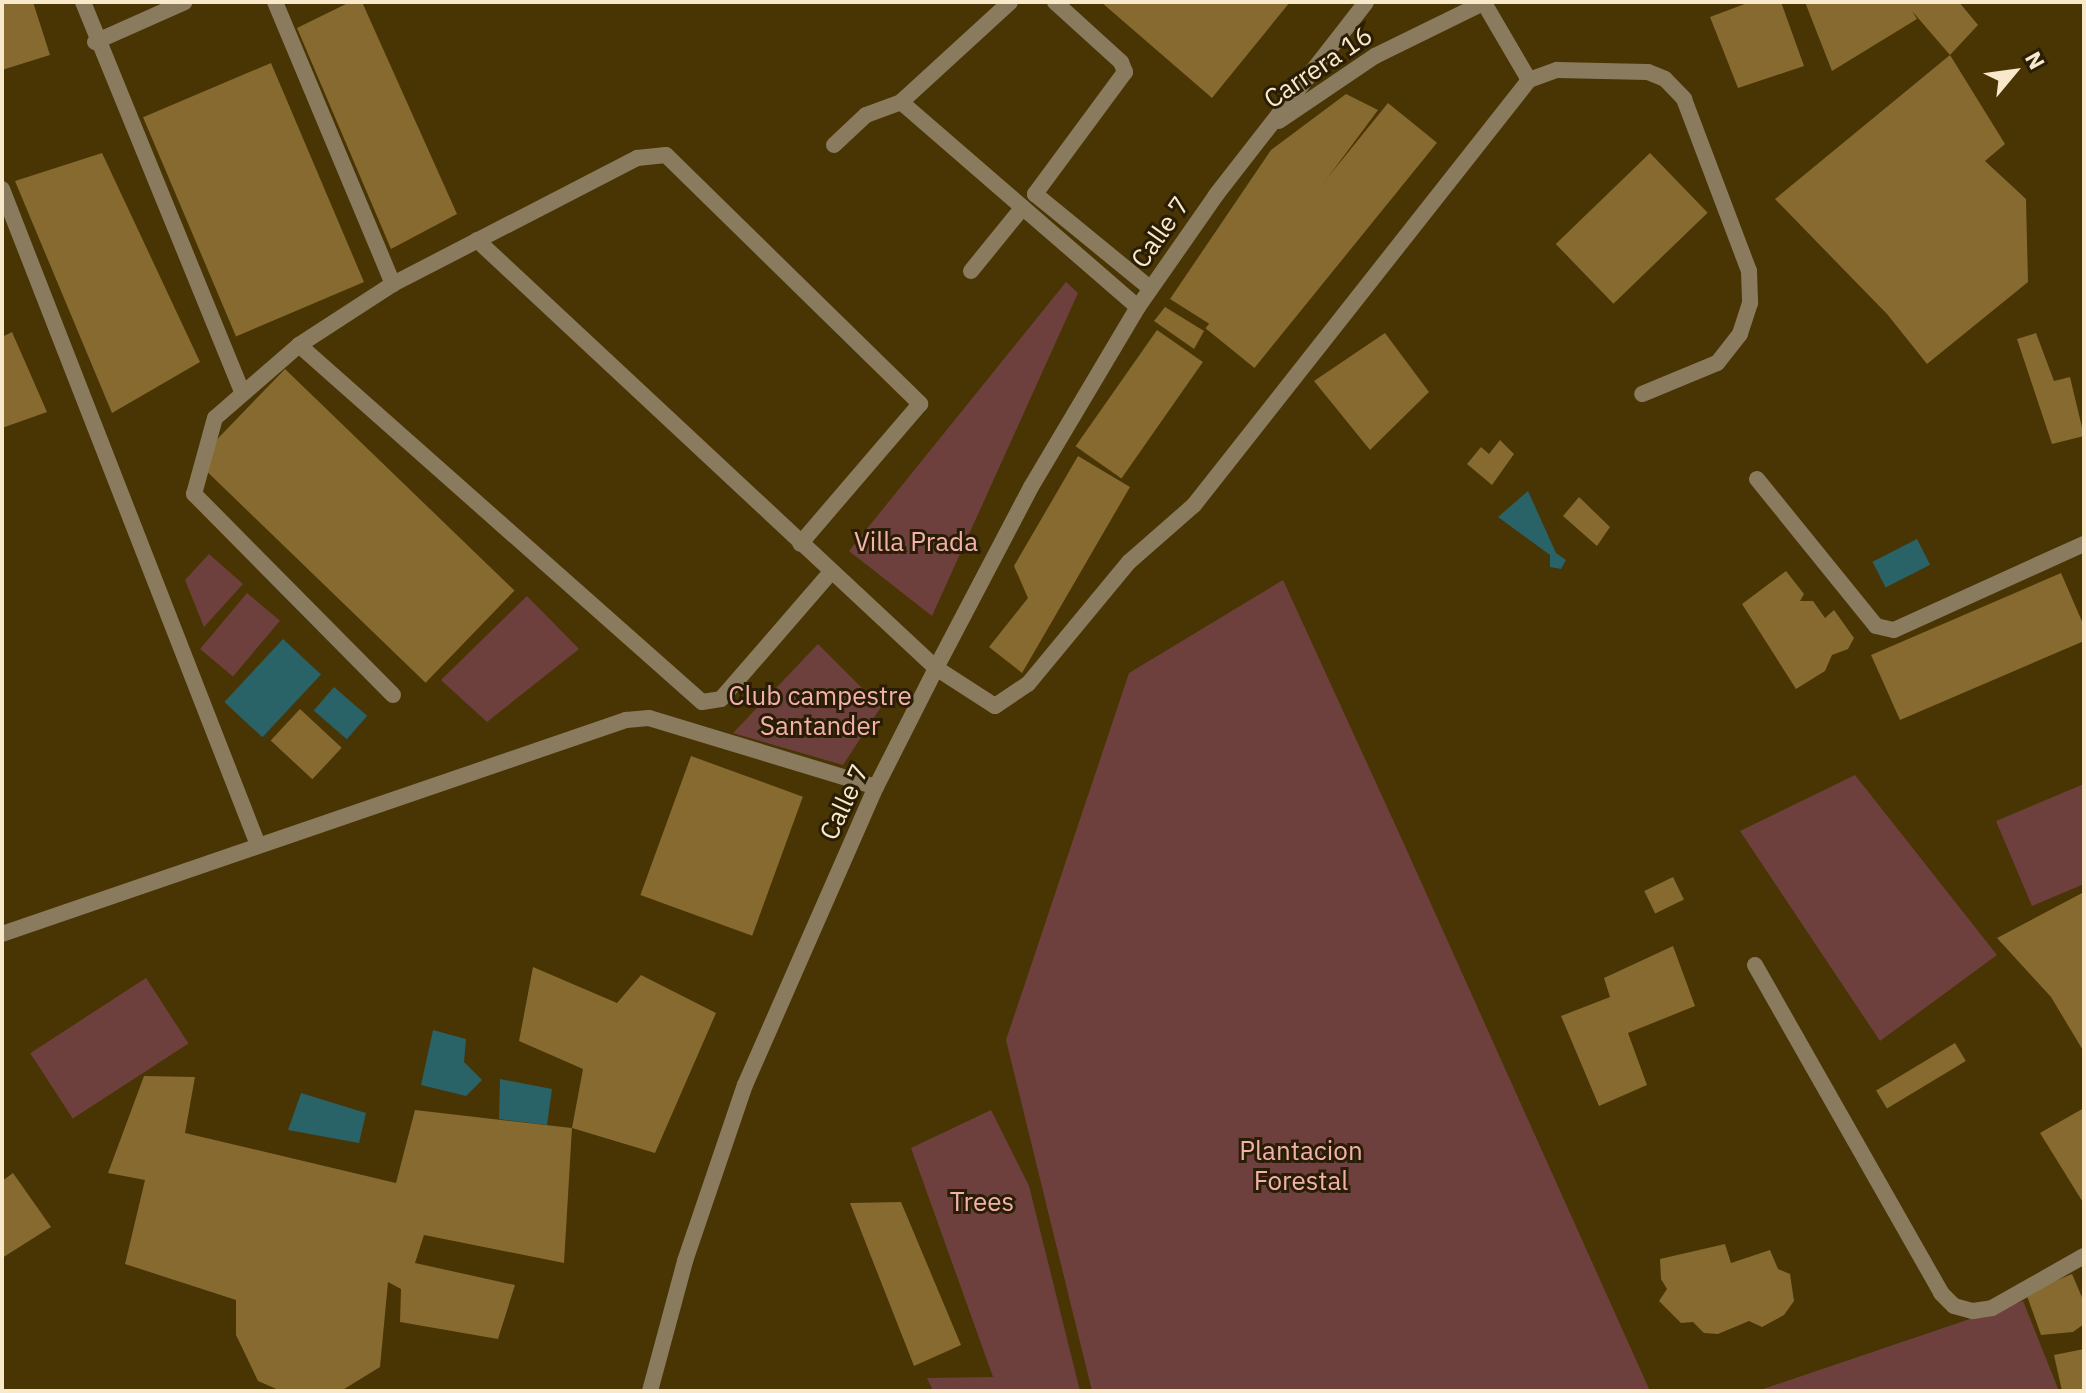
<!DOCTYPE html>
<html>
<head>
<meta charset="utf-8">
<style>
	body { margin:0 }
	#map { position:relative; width:2086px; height:1393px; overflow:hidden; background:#493403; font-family:"IBM Plex Sans",sans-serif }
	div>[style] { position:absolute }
	.green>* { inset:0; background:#6d403d; transform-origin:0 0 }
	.water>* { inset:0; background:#296267; transform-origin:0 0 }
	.building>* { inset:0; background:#876a2f; transform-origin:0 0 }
	.service>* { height:16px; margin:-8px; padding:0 8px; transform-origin:8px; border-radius:8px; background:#8a7b5f }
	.minor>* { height:16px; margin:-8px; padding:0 8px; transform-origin:8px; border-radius:8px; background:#8a7b5f }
	.tertiary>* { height:16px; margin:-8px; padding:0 8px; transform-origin:8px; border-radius:8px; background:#8a7b5f }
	span { translate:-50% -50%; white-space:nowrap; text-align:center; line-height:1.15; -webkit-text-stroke:6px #291d05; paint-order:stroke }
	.street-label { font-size:26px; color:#f9e9cb }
	.park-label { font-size:26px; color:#f2b1ad }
	.frame { position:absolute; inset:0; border:4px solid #f9e9cb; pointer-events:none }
	.north { position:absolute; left:1974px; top:32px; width:80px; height:80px; -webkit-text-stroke:6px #291d05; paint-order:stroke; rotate:61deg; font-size:22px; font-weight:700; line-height:32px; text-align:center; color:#f9e9cb }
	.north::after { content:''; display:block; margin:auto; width:28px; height:36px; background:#f9e9cb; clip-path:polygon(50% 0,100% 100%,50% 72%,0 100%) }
</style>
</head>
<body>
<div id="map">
	<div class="green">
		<i style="clip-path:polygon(1066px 282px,1078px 293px,932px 616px,849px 551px)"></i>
		<i style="clip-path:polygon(209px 554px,243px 584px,204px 627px,185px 580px)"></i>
		<i style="clip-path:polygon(1283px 580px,1404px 844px,1650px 1391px,1092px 1391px,1006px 1040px,1129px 673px)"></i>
		<i style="left:247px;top:593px;width:43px;height:73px;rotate:40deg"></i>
		<i style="clip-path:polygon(527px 596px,579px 649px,487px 722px,441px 680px)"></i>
		<i style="clip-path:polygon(818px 644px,881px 707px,843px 765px,733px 733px)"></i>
		<i style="clip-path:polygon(1855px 775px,1997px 955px,1880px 1041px,1740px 831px)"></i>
		<i style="clip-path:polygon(2084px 784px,2084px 884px,2032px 906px,1996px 821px)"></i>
		<i style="left:146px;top:978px;width:78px;height:138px;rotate:57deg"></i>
		<i style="clip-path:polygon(991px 1110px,1029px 1186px,1080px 1391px,933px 1391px,927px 1378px,993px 1377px,911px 1148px)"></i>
		<i style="clip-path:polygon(2023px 1301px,2059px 1391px,1757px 1391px)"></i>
	</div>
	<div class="water">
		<i style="clip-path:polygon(1528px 491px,1556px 553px,1566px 560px,1561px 569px,1550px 567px,1550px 555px,1498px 517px)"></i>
		<i style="left:1917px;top:539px;width:29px;height:50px;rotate:63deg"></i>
		<i style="left:283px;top:639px;width:52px;height:86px;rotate:43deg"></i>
		<i style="left:334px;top:687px;width:44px;height:31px;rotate:41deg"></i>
		<i style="clip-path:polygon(433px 1030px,466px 1039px,464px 1062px,482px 1080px,466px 1096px,421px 1085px)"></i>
		<i style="clip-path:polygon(500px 1079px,552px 1089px,547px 1125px,499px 1119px)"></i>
		<i style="clip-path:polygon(301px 1093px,366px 1113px,359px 1143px,288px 1130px)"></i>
	</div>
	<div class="building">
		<i style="clip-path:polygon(2px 2px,33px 2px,50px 55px,2px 70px)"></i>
		<i style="clip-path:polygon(350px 2px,362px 2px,457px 214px,391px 249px,297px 28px)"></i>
		<i style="clip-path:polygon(1101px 2px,1290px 2px,1212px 98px)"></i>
		<i style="clip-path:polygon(1750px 2px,1781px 2px,1804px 66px,1738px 88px,1710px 17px)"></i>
		<i style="clip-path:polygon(1805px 2px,1959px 2px,1978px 25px,1950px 55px,1912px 11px,1917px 19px,1832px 71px)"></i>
		<i style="clip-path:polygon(1950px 55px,2005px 144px,1985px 161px,2026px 199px,2028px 282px,1927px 364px,1887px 314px,1775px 199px)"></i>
		<i style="left:271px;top:63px;width:238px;height:139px;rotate:67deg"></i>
		<i style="clip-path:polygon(1346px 94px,1378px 110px,1216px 328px,1170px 299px,1271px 150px)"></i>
		<i style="left:1388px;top:103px;width:63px;height:290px;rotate:39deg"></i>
		<i style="clip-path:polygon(102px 153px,200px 362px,112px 413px,15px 181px)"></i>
		<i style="left:1650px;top:153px;width:83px;height:131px;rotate:46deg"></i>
		<i style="clip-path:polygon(1165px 307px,1204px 331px,1194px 349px,1154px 321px)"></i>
		<i style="left:1157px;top:330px;width:56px;height:142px;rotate:35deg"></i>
		<i style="clip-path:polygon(12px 332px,47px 412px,2px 428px,2px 337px)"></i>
		<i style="clip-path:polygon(1385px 333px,1429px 392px,1370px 450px,1314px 381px)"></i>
		<i style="clip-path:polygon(2036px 333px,2054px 381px,2070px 377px,2084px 436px,2052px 444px,2017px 339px)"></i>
		<i style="left:285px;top:369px;width:319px;height:128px;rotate:44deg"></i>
		<i style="clip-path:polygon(1500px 440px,1514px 454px,1492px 485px,1467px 464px,1481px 447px,1489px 454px)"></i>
		<i style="clip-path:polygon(1078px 456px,1130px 487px,1022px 673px,989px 647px,1028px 598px,1014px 566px)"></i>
		<i style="clip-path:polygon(1579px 497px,1610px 527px,1597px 546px,1563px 516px)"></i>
		<i style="clip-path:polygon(1786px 571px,1804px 594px,1800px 601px,1813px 601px,1825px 618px,1834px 610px,1854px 638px,1848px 649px,1832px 655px,1825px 671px,1796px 689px,1742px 604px)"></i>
		<i style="clip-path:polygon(2061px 573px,2084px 626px,2084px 641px,1900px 720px,1871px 655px)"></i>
		<i style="left:300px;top:709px;width:57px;height:43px;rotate:43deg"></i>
		<i style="left:691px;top:756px;width:119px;height:148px;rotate:20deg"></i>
		<i style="left:1673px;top:877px;width:25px;height:32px;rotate:64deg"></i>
		<i style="clip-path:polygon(2084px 892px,2084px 1052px,2051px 997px,1997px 938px)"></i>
		<i style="clip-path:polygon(1673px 946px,1695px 1006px,1628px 1033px,1647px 1085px,1599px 1106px,1561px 1016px,1610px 997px,1604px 978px)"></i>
		<i style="clip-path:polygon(533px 967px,617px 1003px,641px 975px,716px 1013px,655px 1153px,572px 1128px,583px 1069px,519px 1041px)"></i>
		<i style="left:1955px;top:1043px;width:21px;height:92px;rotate:59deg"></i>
		<i style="clip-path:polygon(144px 1076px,195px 1077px,185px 1133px,396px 1183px,415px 1110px,572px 1128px,564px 1263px,424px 1235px,415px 1263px,515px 1285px,498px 1339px,400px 1322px,401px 1289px,388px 1282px,380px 1367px,341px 1391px,281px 1391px,258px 1381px,236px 1335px,236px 1300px,125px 1264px,145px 1180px,108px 1173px)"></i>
		<i style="clip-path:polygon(2084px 1108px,2084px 1204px,2040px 1133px)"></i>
		<i style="clip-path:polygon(13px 1173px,51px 1227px,2px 1258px,2px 1181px)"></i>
		<i style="clip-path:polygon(901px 1202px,961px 1345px,914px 1366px,850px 1203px)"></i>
		<i style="clip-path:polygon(1725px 1244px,1731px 1263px,1770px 1250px,1778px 1269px,1790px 1274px,1794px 1301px,1784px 1315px,1762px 1327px,1749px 1321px,1718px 1334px,1704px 1333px,1693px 1322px,1681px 1323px,1659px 1301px,1667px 1289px,1661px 1279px,1660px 1259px)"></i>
		<i style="clip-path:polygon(2072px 1274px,2084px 1302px,2084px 1324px,2073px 1332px,2041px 1335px,2026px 1293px)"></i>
		<i style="clip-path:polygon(2084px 1349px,2084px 1391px,2062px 1391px,2054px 1355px)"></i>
	</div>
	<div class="service">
		<i style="left:1055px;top:2px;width:89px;rotate:42.3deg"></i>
		<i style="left:1121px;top:62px;width:11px;rotate:68deg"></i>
		<i style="left:1125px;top:72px;width:152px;rotate:126.4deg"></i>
		<i style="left:1035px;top:194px;width:149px;rotate:39.3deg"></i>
		<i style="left:1529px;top:80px;width:30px;rotate:-20deg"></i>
		<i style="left:1557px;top:70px;width:91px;rotate:1.3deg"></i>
		<i style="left:1648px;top:72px;width:18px;rotate:22deg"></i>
		<i style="left:1665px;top:79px;width:28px;rotate:46deg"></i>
		<i style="left:1684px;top:99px;width:184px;rotate:69.3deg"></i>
		<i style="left:1749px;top:271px;width:32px;rotate:88deg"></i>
		<i style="left:1750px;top:303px;width:33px;rotate:108deg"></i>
		<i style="left:1740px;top:334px;width:37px;rotate:128deg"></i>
		<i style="left:1717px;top:363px;width:81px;rotate:157.5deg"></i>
		<i style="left:901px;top:102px;width:313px;rotate:40.9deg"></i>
		<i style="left:834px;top:145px;width:44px;rotate:-43.2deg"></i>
		<i style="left:866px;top:115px;width:37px;rotate:-20deg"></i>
		<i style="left:901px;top:102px;width:148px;rotate:-42.5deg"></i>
		<i style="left:971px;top:271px;width:82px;rotate:-50.9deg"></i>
		<i style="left:1757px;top:479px;width:189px;rotate:51deg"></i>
		<i style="left:1876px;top:626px;width:18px;rotate:13deg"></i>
		<i style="left:1894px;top:630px;width:209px;rotate:-24.4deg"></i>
	</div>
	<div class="minor">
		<i style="left:83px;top:2px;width:419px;rotate:67.8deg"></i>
		<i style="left:275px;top:2px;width:306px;rotate:67.3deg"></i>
		<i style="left:95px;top:42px;width:98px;rotate:-24deg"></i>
		<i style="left:2px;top:189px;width:704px;rotate:68.68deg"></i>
		<i style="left:477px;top:240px;width:628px;rotate:43deg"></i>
		<i style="left:936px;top:668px;width:70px;rotate:32.8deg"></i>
		<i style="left:995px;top:706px;width:40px;rotate:-34deg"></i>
		<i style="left:1028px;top:684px;width:158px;rotate:-50.4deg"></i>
		<i style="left:1129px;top:562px;width:86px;rotate:-41.2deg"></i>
		<i style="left:1194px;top:505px;width:541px;rotate:-51.75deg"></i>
		<i style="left:1529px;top:80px;width:89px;rotate:-120.3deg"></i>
		<i style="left:299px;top:345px;width:538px;rotate:41.54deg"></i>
		<i style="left:702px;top:702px;width:19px;rotate:-9deg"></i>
		<i style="left:721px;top:699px;width:167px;rotate:-49.1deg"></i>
		<i style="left:393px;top:695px;width:283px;rotate:-134.7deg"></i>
		<i style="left:194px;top:494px;width:79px;rotate:-74.6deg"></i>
		<i style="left:215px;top:418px;width:111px;rotate:-41deg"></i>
		<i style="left:299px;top:345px;width:112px;rotate:-33deg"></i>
		<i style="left:393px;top:284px;width:275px;rotate:-27.3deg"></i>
		<i style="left:637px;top:158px;width:29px;rotate:-6deg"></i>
		<i style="left:666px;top:155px;width:356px;rotate:44.4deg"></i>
		<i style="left:920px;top:404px;width:184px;rotate:130.6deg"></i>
		<i style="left:2px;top:934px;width:660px;rotate:-18.93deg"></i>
		<i style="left:626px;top:720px;width:23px;rotate:-5deg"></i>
		<i style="left:649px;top:718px;width:237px;rotate:16.9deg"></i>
		<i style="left:1755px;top:965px;width:377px;rotate:60.4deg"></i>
		<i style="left:1941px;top:1293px;width:18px;rotate:45deg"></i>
		<i style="left:1954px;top:1306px;width:20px;rotate:15deg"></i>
		<i style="left:1973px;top:1311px;width:19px;rotate:-9deg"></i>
		<i style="left:1992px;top:1308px;width:106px;rotate:-29.5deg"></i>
	</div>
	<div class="tertiary">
		<i style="left:1279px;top:121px;width:116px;rotate:-34.1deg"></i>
		<i style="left:1375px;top:56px;width:123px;rotate:-26.1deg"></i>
		<i style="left:650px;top:1391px;width:135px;rotate:-74.9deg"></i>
		<i style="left:685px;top:1261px;width:186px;rotate:-71.2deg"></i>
		<i style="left:745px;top:1085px;width:326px;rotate:-66.3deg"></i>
		<i style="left:876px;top:787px;width:133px;rotate:-63.2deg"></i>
		<i style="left:936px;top:668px;width:204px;rotate:-62.3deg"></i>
		<i style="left:1031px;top:487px;width:209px;rotate:-59.3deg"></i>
		<i style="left:1138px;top:307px;width:136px;rotate:-55.1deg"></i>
		<i style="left:1216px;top:195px;width:244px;rotate:-52.1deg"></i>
	</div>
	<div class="street-label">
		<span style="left:1318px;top:67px;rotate:-34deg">Carrera 16</span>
		<span style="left:1160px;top:232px;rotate:-55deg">Calle 7</span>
		<span style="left:844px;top:802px;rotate:-65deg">Calle 7</span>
	</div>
	<div class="park-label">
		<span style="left:916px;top:542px">Villa Prada</span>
		<span style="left:820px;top:711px">Club campestre<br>Santander</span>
		<span style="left:1301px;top:1166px">Plantacion<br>Forestal</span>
		<span style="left:982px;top:1202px">Trees</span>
	</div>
	<div class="frame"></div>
	<div class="north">N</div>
</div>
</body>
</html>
